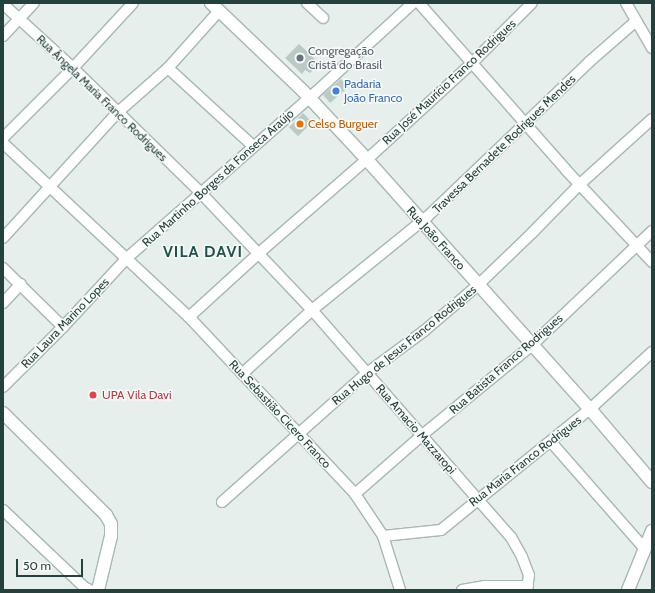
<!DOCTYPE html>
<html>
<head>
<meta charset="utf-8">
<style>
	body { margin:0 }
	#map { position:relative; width:655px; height:593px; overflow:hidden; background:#e6efec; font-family:Cabin,sans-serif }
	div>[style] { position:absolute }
	.building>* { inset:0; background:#bbcac5; transform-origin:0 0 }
	.roads { filter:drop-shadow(1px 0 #a8b7b4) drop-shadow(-1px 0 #a8b7b4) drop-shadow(0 1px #a8b7b4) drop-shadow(0 -1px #a8b7b4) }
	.street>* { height:10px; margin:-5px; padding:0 5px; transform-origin:5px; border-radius:5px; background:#fff }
	.secondary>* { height:12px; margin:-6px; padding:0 6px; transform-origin:6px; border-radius:6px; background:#fff }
	.dots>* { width:11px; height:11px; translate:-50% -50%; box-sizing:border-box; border:2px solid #f7fbf9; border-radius:50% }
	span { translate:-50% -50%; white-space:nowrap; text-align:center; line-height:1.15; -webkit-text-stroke:3px #f7fbf9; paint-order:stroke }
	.worship-label { font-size:12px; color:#5b616d }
	.left { translate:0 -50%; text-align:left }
	.street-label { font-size:12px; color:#25413d }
	.shop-label { font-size:12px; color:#366cbe }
	.food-label { font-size:12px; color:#c56008 }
	.health-label { font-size:12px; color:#be3a42 }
	.district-label { font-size:16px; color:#21534d; font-weight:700; letter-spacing:1px }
	.frame { position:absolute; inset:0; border:4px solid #25413d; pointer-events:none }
	.scale { position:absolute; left:16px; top:559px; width:67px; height:18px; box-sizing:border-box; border:2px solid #25413d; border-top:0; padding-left:5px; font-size:12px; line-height:14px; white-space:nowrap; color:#25413d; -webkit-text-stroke:3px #f7fbf9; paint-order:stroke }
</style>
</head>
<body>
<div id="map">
	<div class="building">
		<i style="clip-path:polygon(299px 44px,315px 59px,311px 63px,315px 68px,310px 73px,305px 70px,302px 74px,285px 58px)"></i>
		<i style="left:341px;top:79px;width:11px;height:24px;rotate:49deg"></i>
		<i style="left:303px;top:113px;width:13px;height:20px;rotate:45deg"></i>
	</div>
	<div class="roads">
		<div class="street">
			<i style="left:307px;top:3px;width:22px;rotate:43deg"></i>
			<i style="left:419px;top:3px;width:222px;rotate:48.6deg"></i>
			<i style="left:566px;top:170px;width:126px;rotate:46.9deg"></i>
			<i style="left:626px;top:3px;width:52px;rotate:60deg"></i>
			<i style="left:3px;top:4px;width:95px;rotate:42.4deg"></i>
			<i style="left:73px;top:68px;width:177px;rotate:44.3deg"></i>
			<i style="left:200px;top:192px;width:163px;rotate:46.5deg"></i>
			<i style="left:312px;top:310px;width:302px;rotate:48.8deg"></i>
			<i style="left:511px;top:537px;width:23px;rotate:61deg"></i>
			<i style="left:522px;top:557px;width:19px;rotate:69deg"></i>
			<i style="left:529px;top:575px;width:15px;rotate:98deg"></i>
			<i style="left:3px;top:36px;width:45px;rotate:-46.8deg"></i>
			<i style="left:168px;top:68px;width:115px;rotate:42.5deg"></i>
			<i style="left:3px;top:138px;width:99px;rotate:-45deg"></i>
			<i style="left:73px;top:68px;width:88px;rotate:-47.3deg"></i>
			<i style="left:3px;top:143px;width:255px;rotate:43.1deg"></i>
			<i style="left:189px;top:317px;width:243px;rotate:46.8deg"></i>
			<i style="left:355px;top:494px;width:50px;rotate:56.3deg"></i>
			<i style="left:383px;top:536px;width:57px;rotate:72.5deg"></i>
			<i style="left:3px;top:238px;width:169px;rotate:-47.6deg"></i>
			<i style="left:117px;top:113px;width:68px;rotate:-41.4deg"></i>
			<i style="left:168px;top:68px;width:76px;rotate:-48.2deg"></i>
			<i style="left:3px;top:268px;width:84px;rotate:44.5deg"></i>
			<i style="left:3px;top:303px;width:26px;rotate:-47deg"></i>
			<i style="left:189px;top:317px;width:95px;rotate:-42.4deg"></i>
			<i style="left:259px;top:253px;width:151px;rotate:-41deg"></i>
			<i style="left:373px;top:154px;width:136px;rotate:-42.6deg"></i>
			<i style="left:473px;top:62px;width:83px;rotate:-45deg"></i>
			<i style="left:242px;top:374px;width:95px;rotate:-42.4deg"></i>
			<i style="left:312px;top:310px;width:148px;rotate:-39deg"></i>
			<i style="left:427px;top:217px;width:224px;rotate:-43.7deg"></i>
			<i style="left:589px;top:62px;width:62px;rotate:-41.1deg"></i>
			<i style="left:3px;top:387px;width:85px;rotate:-45deg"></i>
			<i style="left:63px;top:327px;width:94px;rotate:-47.2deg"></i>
			<i style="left:127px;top:258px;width:250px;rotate:-41.3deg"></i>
			<i style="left:315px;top:93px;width:133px;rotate:-42.6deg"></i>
			<i style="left:551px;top:442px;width:142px;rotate:48.7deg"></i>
			<i style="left:355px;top:494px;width:88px;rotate:-41.3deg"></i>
			<i style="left:421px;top:436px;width:144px;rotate:-39.3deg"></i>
			<i style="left:532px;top:345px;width:166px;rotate:-43.5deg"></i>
			<i style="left:222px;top:502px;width:194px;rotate:-41.7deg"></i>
			<i style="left:367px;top:373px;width:71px;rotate:-36.4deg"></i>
			<i style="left:424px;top:331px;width:71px;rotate:-40.4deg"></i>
			<i style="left:478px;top:285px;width:75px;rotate:-43.9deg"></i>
			<i style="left:532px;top:233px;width:69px;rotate:-45.6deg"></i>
			<i style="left:580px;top:184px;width:97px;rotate:-42.1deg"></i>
			<i style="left:3px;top:510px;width:112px;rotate:43.5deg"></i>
			<i style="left:84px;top:587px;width:7px;rotate:27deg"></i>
			<i style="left:383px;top:536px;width:58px;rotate:-5.9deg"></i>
			<i style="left:441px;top:530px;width:192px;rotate:-39.1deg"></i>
			<i style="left:590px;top:409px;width:84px;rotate:-42.6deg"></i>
			<i style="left:462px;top:590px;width:22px;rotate:-10deg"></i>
			<i style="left:484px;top:586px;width:44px"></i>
		</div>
		<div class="secondary">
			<i style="left:211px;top:3px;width:127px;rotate:43.7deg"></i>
			<i style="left:303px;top:91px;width:83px;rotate:46.9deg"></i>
			<i style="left:360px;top:152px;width:345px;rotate:48.2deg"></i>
			<i style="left:590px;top:409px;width:96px;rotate:49.7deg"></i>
			<i style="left:3px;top:413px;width:145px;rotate:44.7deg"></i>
			<i style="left:106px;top:515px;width:10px;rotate:61deg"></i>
			<i style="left:111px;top:524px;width:12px;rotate:90deg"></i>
			<i style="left:111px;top:536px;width:56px;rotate:103.5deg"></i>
			<i style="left:628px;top:590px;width:64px;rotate:-67.9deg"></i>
		</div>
	</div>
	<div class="dots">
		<i style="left:300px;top:58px;background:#6b7280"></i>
		<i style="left:336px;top:91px;background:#3f7fe0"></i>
		<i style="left:300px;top:124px;background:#e8710a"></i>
		<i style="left:93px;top:395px;background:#e0444e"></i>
	</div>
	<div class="worship-label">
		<span class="left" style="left:308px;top:58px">Congregação<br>Cristã do Brasil</span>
	</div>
	<div class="street-label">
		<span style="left:449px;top:82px;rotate:-43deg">Rua José Maurício Franco Rodrigues</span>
		<span style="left:102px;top:98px;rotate:44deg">Rua Ângela Maria Franco Rodrigues</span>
		<span style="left:504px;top:144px;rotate:-44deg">Travessa Bernadete Rodrigues Mendes</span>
		<span style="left:218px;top:178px;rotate:-42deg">Rua Martinho Borges da Fonseca Araújo</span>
		<span style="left:436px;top:238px;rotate:48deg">Rua João Franco</span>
		<span style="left:65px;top:323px;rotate:-46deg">Rua Laura Marino Lopes</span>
		<span style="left:404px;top:345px;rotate:-39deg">Rua Hugo de Jesus Franco Rodrigues</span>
		<span style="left:506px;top:364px;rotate:-41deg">Rua Batista Franco Rodrigues</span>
		<span style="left:280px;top:414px;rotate:47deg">Rua Sebastião Cicero Franco</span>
		<span style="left:416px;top:429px;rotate:49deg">Rua Amacio Mazzaropi</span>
		<span style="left:525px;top:461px;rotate:-38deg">Rua Maria Franco Rodrigues</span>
	</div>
	<div class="shop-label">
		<span class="left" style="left:344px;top:91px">Padaria<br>João Franco</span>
	</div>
	<div class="food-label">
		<span class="left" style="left:308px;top:124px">Celso Burguer</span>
	</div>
	<div class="health-label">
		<span class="left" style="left:102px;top:395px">UPA Vila Davi</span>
	</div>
	<div class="district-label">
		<span style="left:203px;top:252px">VILA DAVI</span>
	</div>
	<div class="frame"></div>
	<div class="scale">50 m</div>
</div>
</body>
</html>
